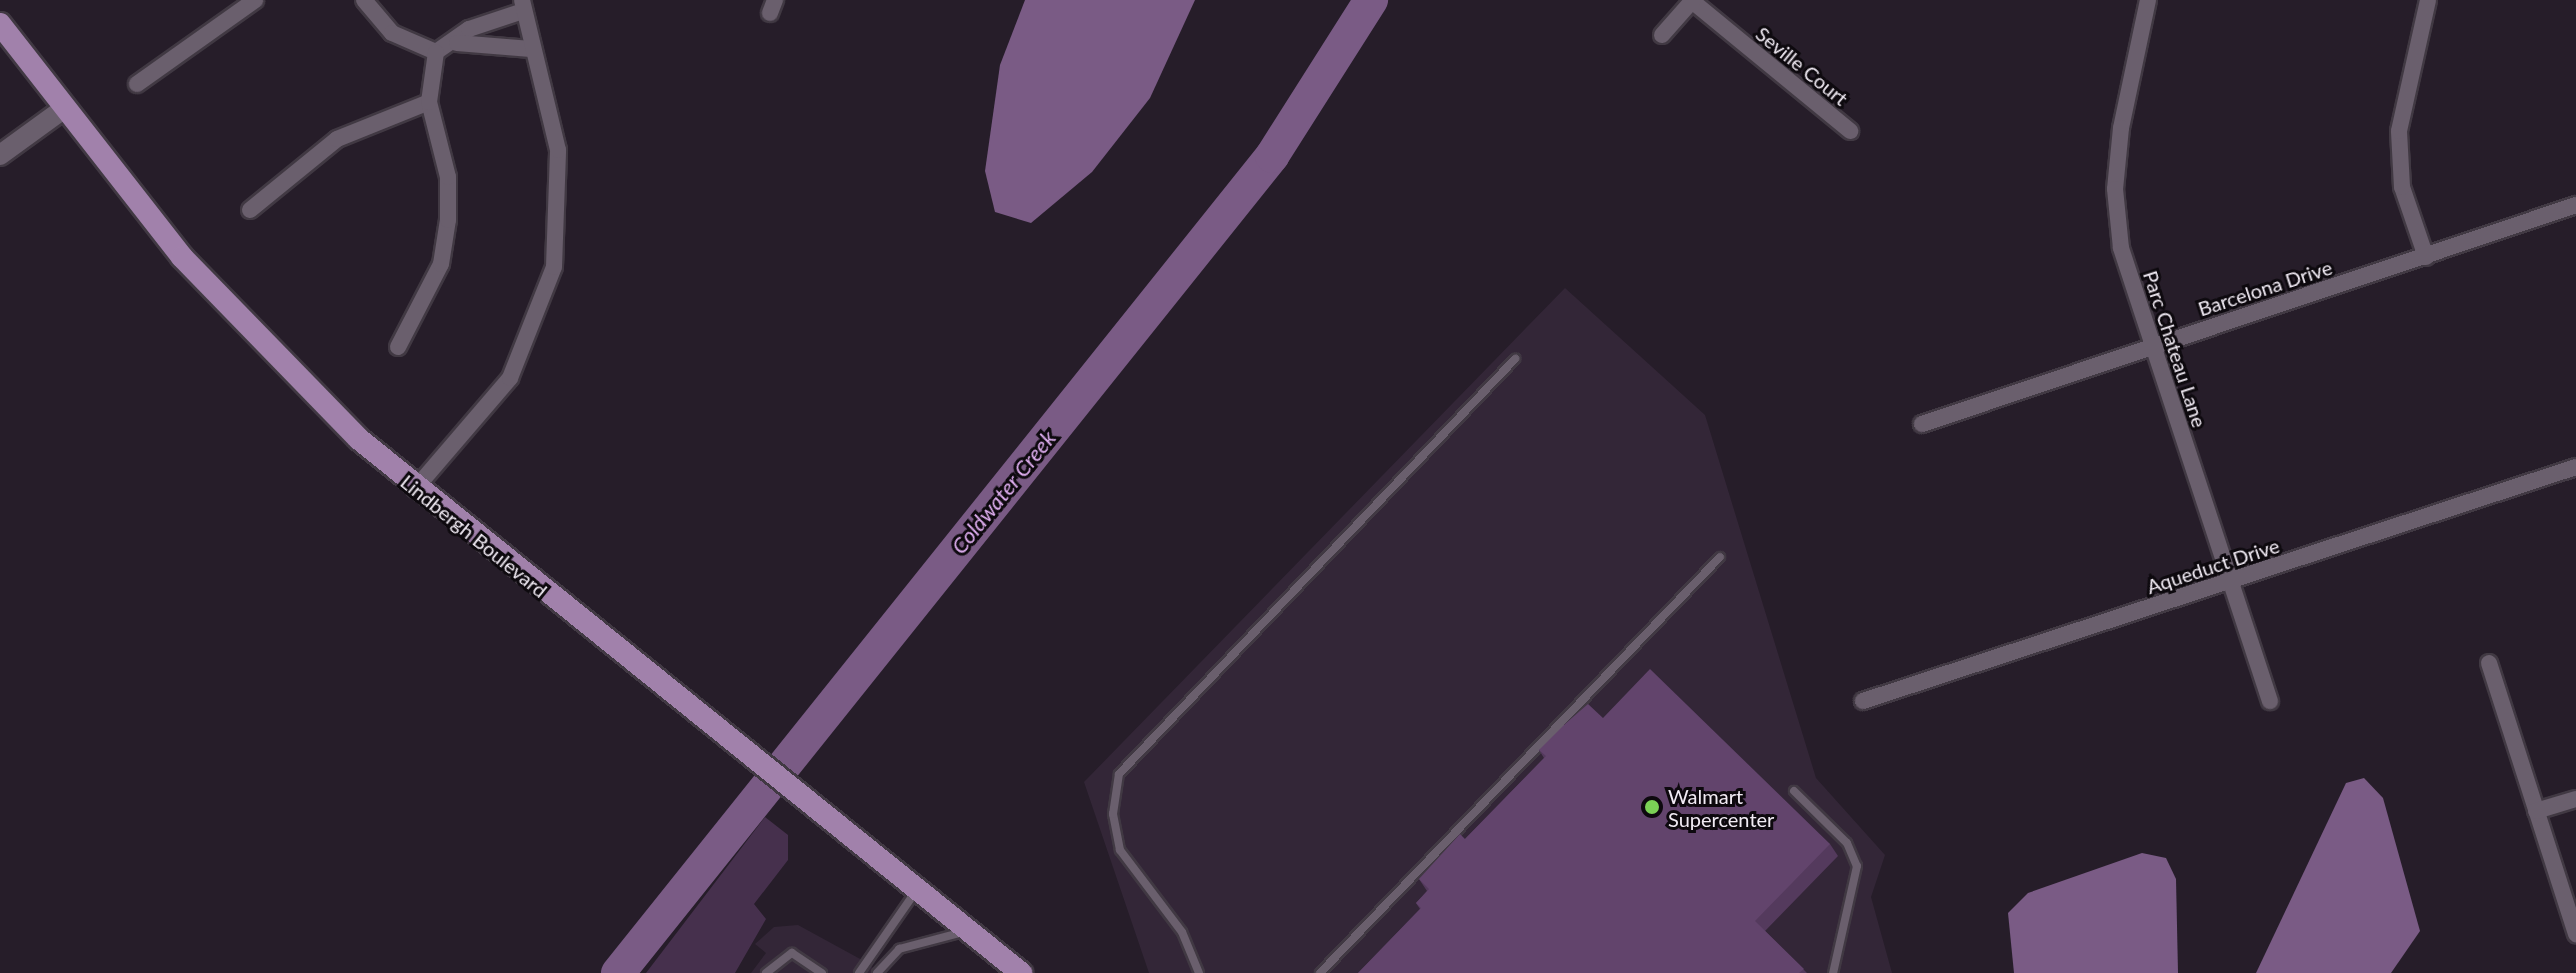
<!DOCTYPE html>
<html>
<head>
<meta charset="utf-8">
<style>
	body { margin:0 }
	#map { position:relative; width:2576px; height:973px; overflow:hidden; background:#261d29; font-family:Lato,sans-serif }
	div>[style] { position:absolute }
	.built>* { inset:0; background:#332637 }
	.green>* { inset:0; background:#46304d }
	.water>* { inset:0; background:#7a5b85 }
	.river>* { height:34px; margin:-17px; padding:0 17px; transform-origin:17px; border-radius:17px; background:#7a5b85 }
	.roads { filter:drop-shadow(2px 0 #413943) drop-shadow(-2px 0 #413943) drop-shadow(0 2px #413943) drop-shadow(0 -2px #413943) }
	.service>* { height:8px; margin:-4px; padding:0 4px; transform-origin:4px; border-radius:4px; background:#6a5f6d }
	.minor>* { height:16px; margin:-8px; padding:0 8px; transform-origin:8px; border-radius:8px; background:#6a5f6d }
	.tertiary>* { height:20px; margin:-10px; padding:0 10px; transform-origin:10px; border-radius:10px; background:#6a5f6d }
	.primary>* { height:22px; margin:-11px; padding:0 11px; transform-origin:11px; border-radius:11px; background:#a181ab }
	.wall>* { inset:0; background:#543a5d }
	.building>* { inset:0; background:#62446c }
	.dots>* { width:22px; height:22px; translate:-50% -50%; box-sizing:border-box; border:4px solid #0d090e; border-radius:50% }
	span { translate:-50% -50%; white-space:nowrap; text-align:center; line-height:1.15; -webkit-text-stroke:6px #0d090e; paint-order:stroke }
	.street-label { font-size:20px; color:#f1ebf4 }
	.poi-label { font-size:20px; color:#f1ebf4 }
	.left { translate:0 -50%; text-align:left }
	.water-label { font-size:22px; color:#dfaef0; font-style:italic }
</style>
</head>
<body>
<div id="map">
	<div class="built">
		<i style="clip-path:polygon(1565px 288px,1705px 415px,1816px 778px,1885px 855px,1871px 897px,1892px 973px,1149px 973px,1084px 782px)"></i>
		<i style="clip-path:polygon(798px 925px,862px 960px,880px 973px,751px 973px,766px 953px,755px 944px,774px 927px)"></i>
	</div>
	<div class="green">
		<i style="clip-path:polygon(765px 817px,788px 835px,788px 860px,754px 904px,766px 919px,735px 973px,646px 973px)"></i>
	</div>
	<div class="water">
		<i style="clip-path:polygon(1025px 0,1195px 0,1150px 98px,1092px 172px,1031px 223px,995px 212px,985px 171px,1000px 65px)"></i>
		<i style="clip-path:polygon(2364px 778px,2383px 798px,2420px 931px,2391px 973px,2256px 973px,2346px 783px)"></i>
		<i style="clip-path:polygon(2142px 853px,2166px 858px,2176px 879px,2178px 973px,2014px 973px,2008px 913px,2028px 893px)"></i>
	</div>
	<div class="river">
		<i style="left:618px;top:973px;width:1047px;rotate:-51.32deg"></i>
		<i style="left:1272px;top:156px;width:185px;rotate:-57.6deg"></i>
	</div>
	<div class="roads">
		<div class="service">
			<i style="left:1794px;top:791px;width:74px;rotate:44.5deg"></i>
			<i style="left:1847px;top:843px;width:25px;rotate:67deg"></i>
			<i style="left:1857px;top:866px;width:110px;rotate:102.6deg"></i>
			<i style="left:766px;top:973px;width:33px;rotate:-38deg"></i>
			<i style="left:792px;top:953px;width:36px;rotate:34deg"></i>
			<i style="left:859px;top:973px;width:100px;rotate:-55.2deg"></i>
			<i style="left:877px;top:973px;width:33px;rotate:-47deg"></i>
			<i style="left:899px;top:949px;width:66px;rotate:-14.9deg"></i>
			<i style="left:1199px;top:973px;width:44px;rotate:-112.5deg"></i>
			<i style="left:1182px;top:932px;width:103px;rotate:-127.1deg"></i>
			<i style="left:1120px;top:850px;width:37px;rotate:-101deg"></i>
			<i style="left:1113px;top:814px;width:40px;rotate:-81.5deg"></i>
			<i style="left:1119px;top:774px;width:574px;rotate:-46.34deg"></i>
			<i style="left:1320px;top:973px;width:577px;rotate:-46.12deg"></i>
		</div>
		<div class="minor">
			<i style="left:364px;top:0;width:43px;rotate:49.7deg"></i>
			<i style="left:392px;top:33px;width:48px;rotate:23.4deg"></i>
			<i style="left:436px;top:52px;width:40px;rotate:-34.9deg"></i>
			<i style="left:469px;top:29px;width:57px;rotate:-18.4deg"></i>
			<i style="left:2148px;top:0;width:131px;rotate:101.9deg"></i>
			<i style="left:2121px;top:128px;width:61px;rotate:95.6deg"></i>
			<i style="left:2115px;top:189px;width:59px;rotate:84.2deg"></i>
			<i style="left:2121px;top:248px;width:477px;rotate:71.8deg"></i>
			<i style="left:1692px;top:1px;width:205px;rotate:39.4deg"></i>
			<i style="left:770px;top:13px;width:14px;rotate:-69deg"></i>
			<i style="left:1662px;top:35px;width:47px;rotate:-48.5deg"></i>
			<i style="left:457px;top:43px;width:74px;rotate:4.6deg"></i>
			<i style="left:137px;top:84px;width:145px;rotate:-35.4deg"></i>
			<i style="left:250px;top:210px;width:112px;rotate:-39.2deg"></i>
			<i style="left:337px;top:139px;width:99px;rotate:-21.9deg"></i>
			<i style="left:2426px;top:257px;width:74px;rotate:-108.9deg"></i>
			<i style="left:2402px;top:187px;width:56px;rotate:-93.1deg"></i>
			<i style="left:2399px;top:131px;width:134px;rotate:-77.5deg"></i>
			<i style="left:398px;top:347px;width:93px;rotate:-62.6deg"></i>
			<i style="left:441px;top:264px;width:45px;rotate:-81deg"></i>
			<i style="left:448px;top:220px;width:43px;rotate:-90deg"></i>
			<i style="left:448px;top:177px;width:77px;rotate:-104.2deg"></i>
			<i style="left:429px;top:102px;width:50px;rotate:-82deg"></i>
			<i style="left:1922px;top:424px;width:690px;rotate:-18.51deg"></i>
			<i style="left:415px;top:489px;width:146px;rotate:-49.4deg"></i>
			<i style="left:510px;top:378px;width:119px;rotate:-68.4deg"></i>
			<i style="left:554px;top:267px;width:117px;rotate:-88deg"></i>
			<i style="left:558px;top:150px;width:154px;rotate:-103.5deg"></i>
			<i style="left:2489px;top:663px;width:285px;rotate:72.2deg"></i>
			<i style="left:1863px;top:701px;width:750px;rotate:-18.17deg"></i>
			<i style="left:2536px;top:811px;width:42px;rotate:-16.7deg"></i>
		</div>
		<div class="tertiary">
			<i style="left:0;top:155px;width:77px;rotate:-36deg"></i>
		</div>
		<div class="primary">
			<i style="left:0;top:24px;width:296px;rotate:52deg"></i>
			<i style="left:182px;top:257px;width:254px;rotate:45.8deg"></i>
			<i style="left:359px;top:439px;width:851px;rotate:38.89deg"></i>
		</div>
	</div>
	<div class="wall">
		<i style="clip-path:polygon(1603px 718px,1830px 844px,1838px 856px,1765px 931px,1807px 973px,1358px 973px,1420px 909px,1416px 903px,1427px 891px,1419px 879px,1465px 839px,1544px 758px,1539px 750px)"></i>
	</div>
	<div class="building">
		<i style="clip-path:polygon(1650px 669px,1830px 844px,1755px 921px,1804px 969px,1799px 973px,1358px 973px,1421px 908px,1416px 903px,1429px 889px,1419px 879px,1460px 834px,1465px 839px,1546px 756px,1539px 750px,1565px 724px,1588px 704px,1603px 718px)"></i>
	</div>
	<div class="dots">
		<i style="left:1652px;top:807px;background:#7bd156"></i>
	</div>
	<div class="street-label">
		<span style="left:1802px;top:66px;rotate:39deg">Seville Court</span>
		<span style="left:2265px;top:288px;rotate:-18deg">Barcelona Drive</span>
		<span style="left:2175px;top:349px;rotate:72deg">Parc Chateau Lane</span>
		<span style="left:474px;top:536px;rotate:39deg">Lindbergh Boulevard</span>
		<span style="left:2213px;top:566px;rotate:-18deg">Aqueduct Drive</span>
	</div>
	<div class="poi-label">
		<span class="left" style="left:1668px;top:808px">Walmart<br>Supercenter</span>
	</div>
	<div class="water-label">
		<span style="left:1003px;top:492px;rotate:-51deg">Coldwater Creek</span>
	</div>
</div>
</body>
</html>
